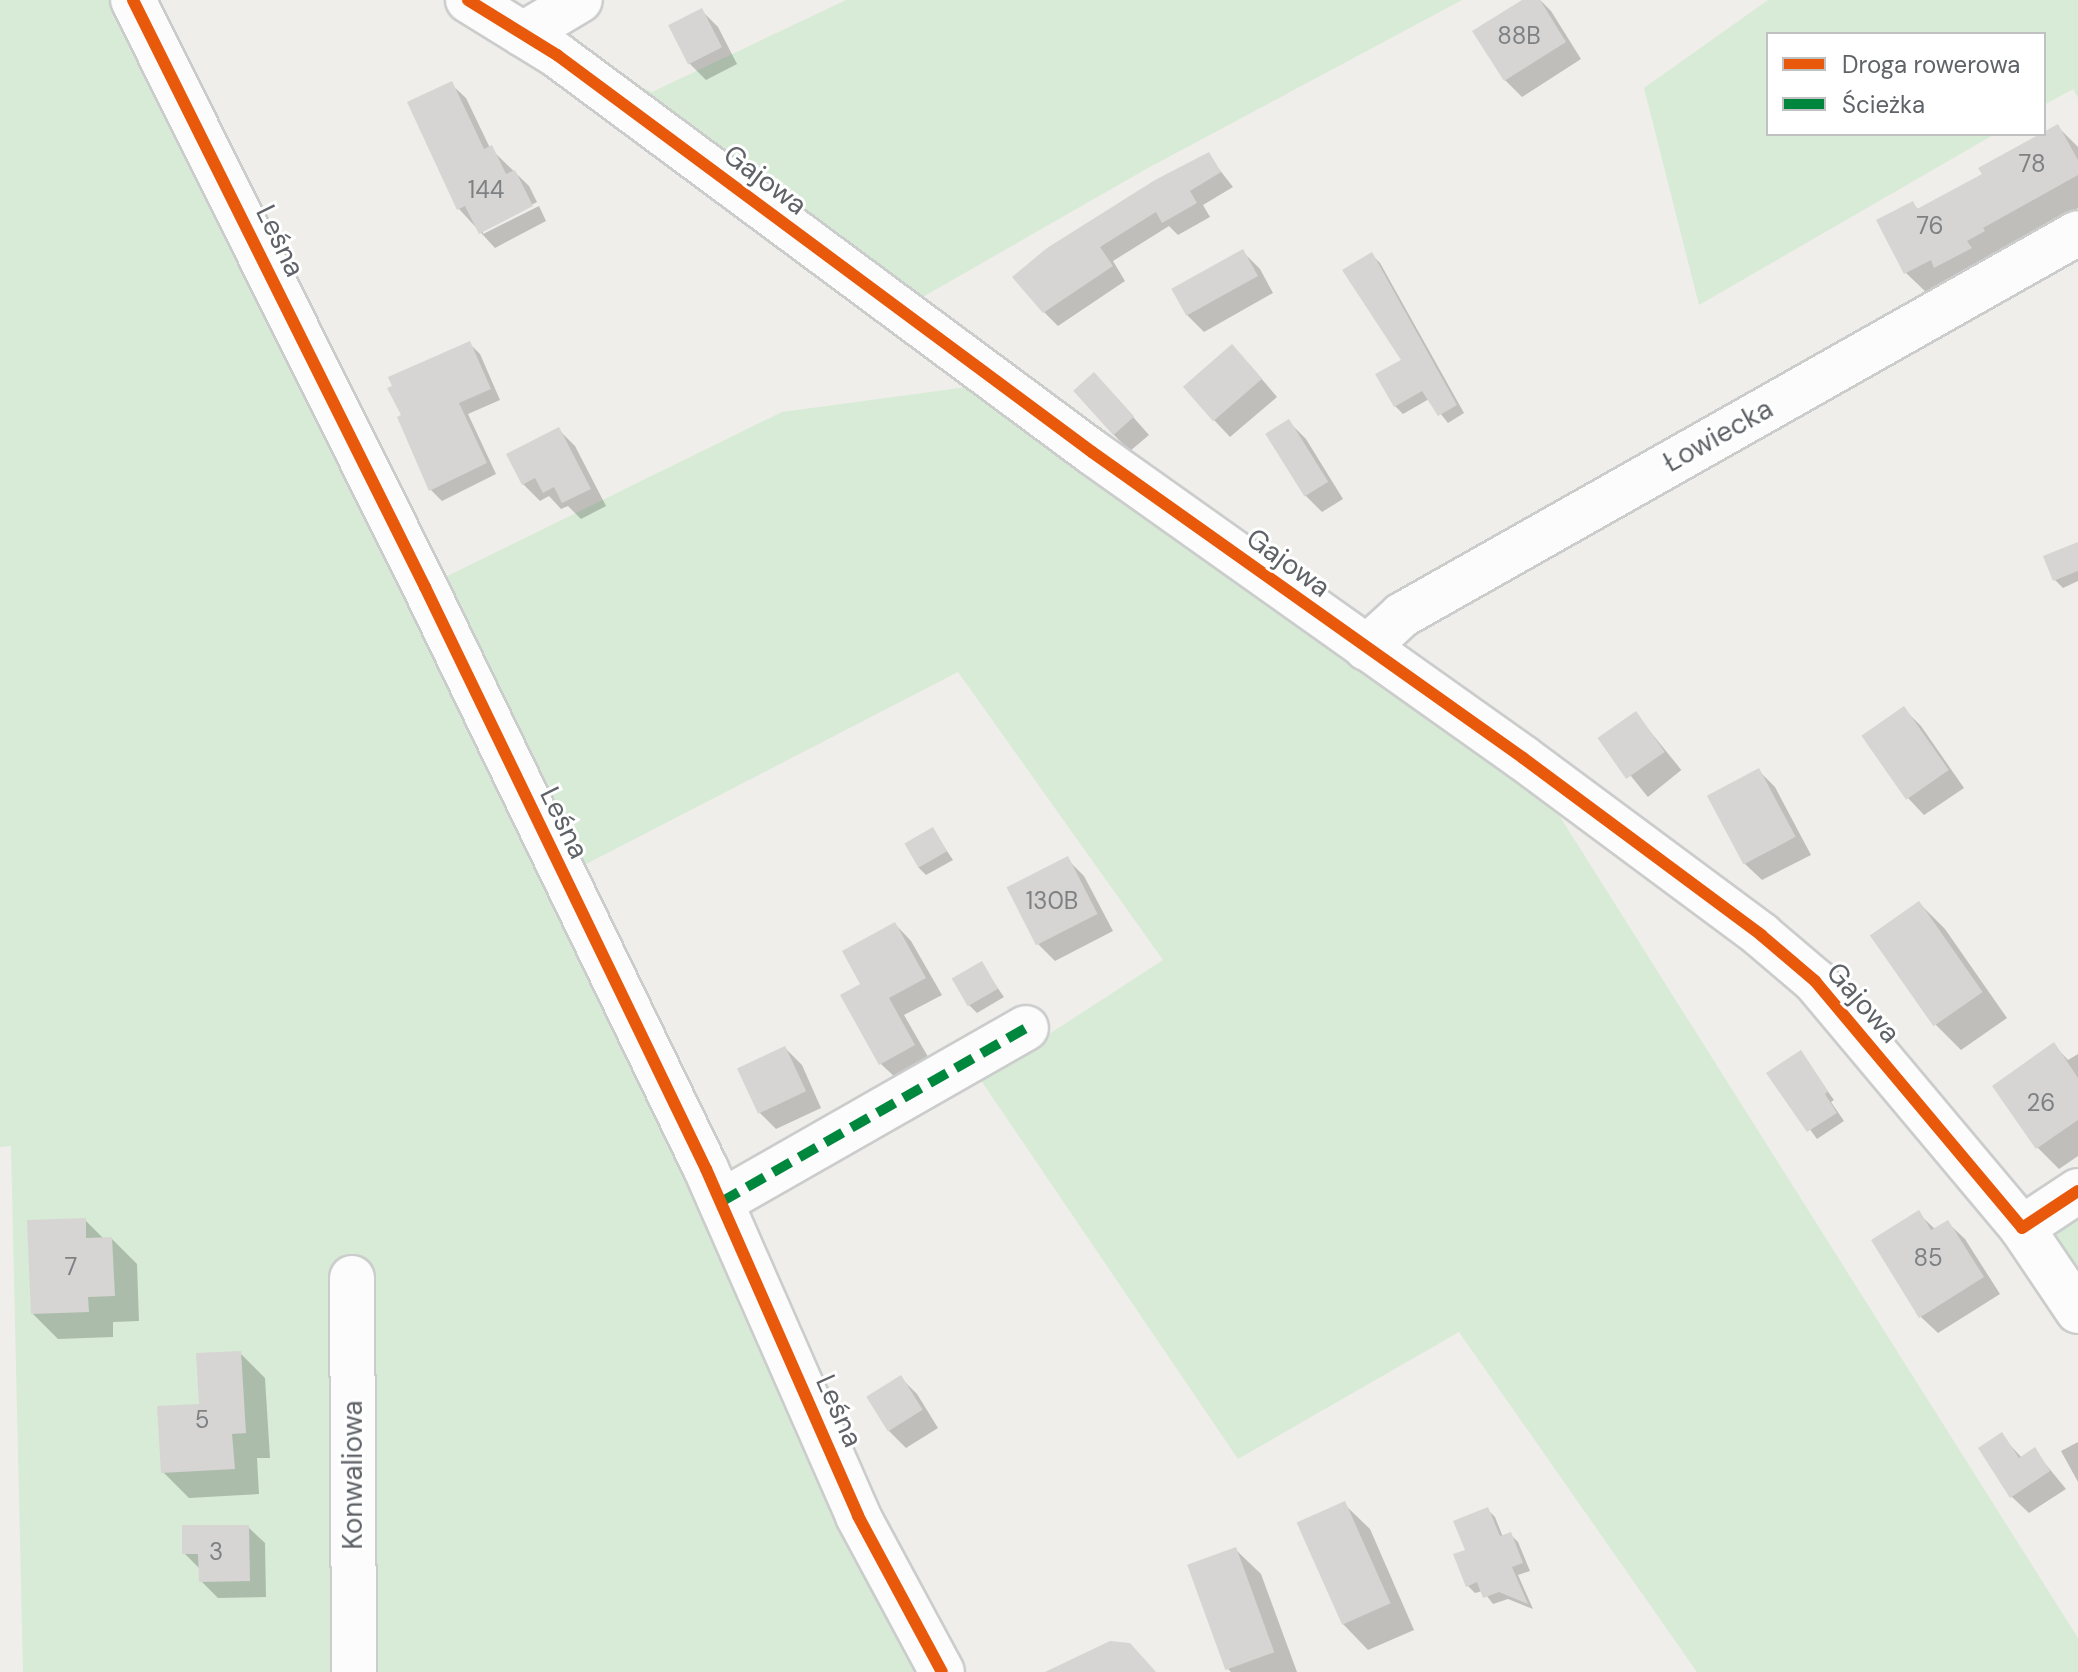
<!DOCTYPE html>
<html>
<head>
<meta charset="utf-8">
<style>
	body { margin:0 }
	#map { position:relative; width:2078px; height:1672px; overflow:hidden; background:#efeeea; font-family:"DM Sans",sans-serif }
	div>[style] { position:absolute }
	.green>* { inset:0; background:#d8ebd6 }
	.shadow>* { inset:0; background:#0003; transform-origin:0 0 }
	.building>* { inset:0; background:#d6d5d3; transform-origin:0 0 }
	.roads { filter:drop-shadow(2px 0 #cbcccc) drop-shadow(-2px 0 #cbcccc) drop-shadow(0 2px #cbcccc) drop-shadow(0 -2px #cbcccc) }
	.minor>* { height:44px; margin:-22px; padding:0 22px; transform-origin:22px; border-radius:22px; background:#fdfcfc }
	.quiet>* { height:10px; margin-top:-5px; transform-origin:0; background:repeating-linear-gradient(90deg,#00873e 0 20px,transparent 0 30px) }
	.cycleway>* { height:12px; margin:-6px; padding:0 6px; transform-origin:6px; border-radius:6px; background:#e8590c }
	span { translate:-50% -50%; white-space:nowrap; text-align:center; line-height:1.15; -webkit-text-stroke:6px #fff; paint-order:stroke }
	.number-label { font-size:24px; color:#7e8184 }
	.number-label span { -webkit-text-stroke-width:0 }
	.street-label { font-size:28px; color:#5f6368 }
	.legend { position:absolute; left:1766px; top:32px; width:280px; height:104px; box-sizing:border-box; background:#fff; border:2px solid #bfc1c3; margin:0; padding:10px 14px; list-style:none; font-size:24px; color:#5f6368 }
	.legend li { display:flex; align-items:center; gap:16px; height:40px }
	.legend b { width:40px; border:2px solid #bfc1c3 }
</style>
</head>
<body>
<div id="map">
	<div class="green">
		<i style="clip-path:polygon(0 0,144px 0,425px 587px,782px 412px,997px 383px,523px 34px,652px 92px,846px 0,1462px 0,1148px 168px,921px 298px,1523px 758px,2078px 1638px,2078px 1672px,1697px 1672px,1459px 1332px,1238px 1459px,980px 1079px,1163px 960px,958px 672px,563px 876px,942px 1672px,23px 1672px,11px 1146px,0 1147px)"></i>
		<i style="clip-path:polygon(1768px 0,2078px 0,2078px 98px,2073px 89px,2044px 105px,2044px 34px,1768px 34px,1768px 134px,1995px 134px,1699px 305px,1644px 88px)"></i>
		<i style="clip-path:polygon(2078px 1197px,2078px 1311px,2022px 1228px)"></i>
	</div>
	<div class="shadow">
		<i style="clip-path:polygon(1526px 0,1540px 0,1551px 11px,1581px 59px,1522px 97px,1505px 80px)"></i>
		<i style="clip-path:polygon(701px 10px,718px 27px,737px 64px,706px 80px,689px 63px)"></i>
		<i style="clip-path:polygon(451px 84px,466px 98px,490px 148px,529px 186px,537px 202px,483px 230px,483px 234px,539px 206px,546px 221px,495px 248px,459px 209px)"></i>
		<i style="clip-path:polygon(2057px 126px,2078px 147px,2078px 208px,2003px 250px,2005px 253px,1928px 294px,1906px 273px,1912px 203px,1919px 210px,1985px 175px)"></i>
		<i style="clip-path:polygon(1208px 155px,1233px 187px,1203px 205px,1210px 217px,1178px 235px,1169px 226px,1113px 261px,1125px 281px,1058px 326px,1044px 312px,1156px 182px)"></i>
		<i style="clip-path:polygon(1243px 252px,1260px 269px,1273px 293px,1204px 332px,1187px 315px)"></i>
		<i style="clip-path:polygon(1372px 255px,1380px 263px,1464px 413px,1448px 423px,1429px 399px,1403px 414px,1395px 406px,1404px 361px)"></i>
		<i style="clip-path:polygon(470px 344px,480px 354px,500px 400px,468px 414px,496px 474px,442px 501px,431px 490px,400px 418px)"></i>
		<i style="clip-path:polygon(1249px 364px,1277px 397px,1230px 437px,1214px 420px)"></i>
		<i style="clip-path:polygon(1110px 391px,1149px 435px,1130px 451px,1113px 434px)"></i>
		<i style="clip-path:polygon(1289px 422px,1306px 439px,1343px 499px,1322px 512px,1305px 495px)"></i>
		<i style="clip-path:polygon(558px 429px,575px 446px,606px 506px,581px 519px,568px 506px,561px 509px,549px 496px,540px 501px,523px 484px)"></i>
		<i style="clip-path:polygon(2078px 544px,2078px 581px,2063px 588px,2055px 580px)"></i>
		<i style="clip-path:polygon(1904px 709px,1921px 726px,1964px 788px,1924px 815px,1908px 798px)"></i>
		<i style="left:1636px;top:714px;width:72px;height:43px;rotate:51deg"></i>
		<i style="clip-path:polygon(1758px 770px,1775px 787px,1811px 855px,1762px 880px,1745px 864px)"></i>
		<i style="clip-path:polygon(933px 830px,953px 860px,926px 875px,918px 867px)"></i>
		<i style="clip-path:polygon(1067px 859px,1084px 876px,1113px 931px,1055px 961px,1038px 944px)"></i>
		<i style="clip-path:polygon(1919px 903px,1945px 929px,2007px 1018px,1961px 1050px,1936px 1025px)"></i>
		<i style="clip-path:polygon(895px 924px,911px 941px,942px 995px,904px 1015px,931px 1062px,898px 1080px,881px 1064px,863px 985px)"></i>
		<i style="clip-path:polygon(981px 964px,1004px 997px,977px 1013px,969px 1005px)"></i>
		<i style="clip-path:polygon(2054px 1045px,2068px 1060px,2078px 1054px,2078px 1156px,2059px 1169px,2037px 1147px)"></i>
		<i style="clip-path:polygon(785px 1048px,802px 1065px,821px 1108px,776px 1129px,759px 1112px,739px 1069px)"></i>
		<i style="clip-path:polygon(1800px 1053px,1834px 1100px,1831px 1102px,1844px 1121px,1817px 1139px,1769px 1073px)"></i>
		<i style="clip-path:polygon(1918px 1213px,1936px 1230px,1948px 1223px,1965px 1239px,2000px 1294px,1938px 1333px,1921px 1317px)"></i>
		<i style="clip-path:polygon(85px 1220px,104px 1239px,112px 1239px,137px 1264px,139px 1321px,113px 1322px,113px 1337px,58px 1339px,33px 1314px)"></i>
		<i style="clip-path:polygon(240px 1353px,265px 1378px,270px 1458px,257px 1458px,259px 1494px,189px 1498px,163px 1472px,201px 1406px)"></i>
		<i style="clip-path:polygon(900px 1377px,917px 1394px,938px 1428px,906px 1448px,889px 1431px)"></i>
		<i style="clip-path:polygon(2001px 1435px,2022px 1458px,2034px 1450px,2066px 1489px,2029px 1513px,2012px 1497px)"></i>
		<i style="clip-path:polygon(2078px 1442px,2078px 1482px,2061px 1451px)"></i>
		<i style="clip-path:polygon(1344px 1504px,1370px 1529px,1414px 1630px,1368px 1650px,1343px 1624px)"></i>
		<i style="clip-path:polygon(1487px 1509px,1495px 1517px,1503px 1537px,1510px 1534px,1518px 1542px,1530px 1571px,1518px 1575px,1533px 1609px,1508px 1599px,1493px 1604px,1483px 1591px,1475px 1593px,1468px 1586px,1467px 1551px)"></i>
		<i style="clip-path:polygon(248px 1527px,265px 1543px,266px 1597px,218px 1598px,201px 1581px,201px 1570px,184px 1553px)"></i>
		<i style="clip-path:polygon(1235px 1549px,1261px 1574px,1297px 1672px,1231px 1672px,1228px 1669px)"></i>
	</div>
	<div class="building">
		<i style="clip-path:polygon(1522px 0,1540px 0,1566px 42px,1504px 81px,1472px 31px)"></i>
		<i style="left:702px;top:8px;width:44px;height:38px;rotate:63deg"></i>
		<i style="clip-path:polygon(452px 81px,484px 149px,492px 145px,506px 174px,515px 170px,533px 206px,479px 234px,465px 206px,457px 210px,407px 102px)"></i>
		<i style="clip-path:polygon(2058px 124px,2078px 160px,2078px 175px,1983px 228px,1985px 231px,1967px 241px,1972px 248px,1934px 268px,1931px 260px,1904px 274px,1876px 220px,1913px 201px,1917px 209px,1982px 174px,1978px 168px)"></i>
		<i style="clip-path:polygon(1209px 152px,1221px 172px,1190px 191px,1197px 203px,1162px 223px,1156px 212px,1100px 247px,1113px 266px,1043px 313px,1012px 277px,1047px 248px,1155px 180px)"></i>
		<i style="left:1243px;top:249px;width:31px;height:82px;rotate:61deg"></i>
		<i style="clip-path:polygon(1372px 252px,1457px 405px,1438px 416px,1422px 391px,1394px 407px,1375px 374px,1401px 360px,1342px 270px)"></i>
		<i style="clip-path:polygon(470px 341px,491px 389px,459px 403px,487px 463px,429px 491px,397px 417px,401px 415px,387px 388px,392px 386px,388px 377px)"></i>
		<i style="left:1232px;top:344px;width:46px;height:65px;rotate:49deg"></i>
		<i style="left:1094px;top:372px;width:60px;height:28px;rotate:48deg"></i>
		<i style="left:1289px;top:419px;width:74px;height:28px;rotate:58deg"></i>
		<i style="clip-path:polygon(559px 427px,591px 489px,562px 503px,554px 487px,543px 493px,535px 478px,522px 485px,506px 454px)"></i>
		<i style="clip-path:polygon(2078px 542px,2078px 571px,2053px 581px,2043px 556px)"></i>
		<i style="left:1904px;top:706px;width:78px;height:52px;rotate:55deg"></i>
		<i style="left:1636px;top:711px;width:50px;height:47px;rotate:55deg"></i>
		<i style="left:1759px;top:768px;width:78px;height:59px;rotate:62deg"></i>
		<i style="left:933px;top:827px;width:28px;height:33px;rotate:60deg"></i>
		<i style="left:1068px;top:856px;width:65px;height:69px;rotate:63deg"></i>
		<i style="left:1919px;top:901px;width:111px;height:60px;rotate:55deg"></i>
		<i style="clip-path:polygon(895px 922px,926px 978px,889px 998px,915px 1045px,879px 1065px,840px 995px,860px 984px,842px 951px)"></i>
		<i style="left:982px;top:961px;width:32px;height:35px;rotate:60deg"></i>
		<i style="clip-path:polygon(2054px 1042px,2078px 1078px,2078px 1120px,2036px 1149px,1992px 1086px)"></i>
		<i style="left:785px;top:1046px;width:50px;height:53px;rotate:65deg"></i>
		<i style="clip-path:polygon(1801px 1050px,1828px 1091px,1825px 1094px,1837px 1113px,1807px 1132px,1766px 1073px)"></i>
		<i style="clip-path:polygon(1919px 1210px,1931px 1230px,1948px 1220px,1984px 1277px,1919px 1318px,1871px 1240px)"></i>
		<i style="clip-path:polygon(86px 1218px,86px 1238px,112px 1237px,115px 1296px,88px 1297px,89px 1312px,31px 1314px,27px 1220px)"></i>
		<i style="clip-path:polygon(241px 1351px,246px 1433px,232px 1434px,235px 1469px,161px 1473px,157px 1406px,199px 1404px,196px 1353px)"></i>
		<i style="left:901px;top:1375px;width:41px;height:41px;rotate:58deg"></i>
		<i style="clip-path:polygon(2002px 1432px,2019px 1458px,2035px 1447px,2050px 1471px,2010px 1498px,1978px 1448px)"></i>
		<i style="left:1345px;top:1501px;width:112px;height:53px;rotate:66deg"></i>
		<i style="clip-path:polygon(1488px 1507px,1500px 1536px,1511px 1532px,1523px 1563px,1512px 1567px,1528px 1604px,1499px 1592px,1483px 1598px,1477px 1582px,1466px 1587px,1453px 1554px,1465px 1550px,1453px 1521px)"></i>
		<i style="clip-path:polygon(182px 1525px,249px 1525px,250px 1581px,199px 1582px,198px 1554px,182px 1554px)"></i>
		<i style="left:1236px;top:1547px;width:112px;height:52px;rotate:70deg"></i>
		<i style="clip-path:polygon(1110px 1641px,1130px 1643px,1156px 1672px,1045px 1672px)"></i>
	</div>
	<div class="roads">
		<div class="minor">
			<i style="left:133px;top:0;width:656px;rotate:63.55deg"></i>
			<i style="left:425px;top:587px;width:646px;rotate:64.23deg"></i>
			<i style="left:706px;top:1169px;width:379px;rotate:66.3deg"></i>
			<i style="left:858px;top:1516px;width:177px;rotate:61.7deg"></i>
			<i style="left:468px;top:0;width:105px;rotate:31.7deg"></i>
			<i style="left:557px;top:55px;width:666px;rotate:36.58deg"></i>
			<i style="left:1092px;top:452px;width:529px;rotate:35.37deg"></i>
			<i style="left:1523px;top:758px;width:297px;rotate:36.6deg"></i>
			<i style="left:1761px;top:935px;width:71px;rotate:40.4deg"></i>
			<i style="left:1815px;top:981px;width:322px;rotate:50deg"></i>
			<i style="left:2022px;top:1228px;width:100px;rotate:56deg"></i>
			<i style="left:523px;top:34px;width:66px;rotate:-30.8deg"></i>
			<i style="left:1366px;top:648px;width:49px;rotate:-42.5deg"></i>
			<i style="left:1402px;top:615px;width:776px;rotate:-29.47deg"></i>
			<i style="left:721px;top:1202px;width:351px;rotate:-29.7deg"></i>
			<i style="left:2022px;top:1228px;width:67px;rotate:-33.5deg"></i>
			<i style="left:352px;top:1278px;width:394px;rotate:89.7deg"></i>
		</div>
	</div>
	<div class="quiet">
		<i style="left:721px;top:1202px;width:351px;rotate:-29.7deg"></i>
	</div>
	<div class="cycleway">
		<i style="left:133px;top:0;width:656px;rotate:63.55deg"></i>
		<i style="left:425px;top:587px;width:646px;rotate:64.23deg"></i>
		<i style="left:706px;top:1169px;width:379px;rotate:66.3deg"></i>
		<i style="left:858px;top:1516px;width:177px;rotate:61.7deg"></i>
		<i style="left:468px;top:0;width:105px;rotate:31.7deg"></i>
		<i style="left:557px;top:55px;width:666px;rotate:36.58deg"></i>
		<i style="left:1092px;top:452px;width:529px;rotate:35.37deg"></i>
		<i style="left:1523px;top:758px;width:297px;rotate:36.6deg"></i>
		<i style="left:1761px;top:935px;width:71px;rotate:40.4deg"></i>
		<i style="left:1815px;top:981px;width:322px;rotate:50deg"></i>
		<i style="left:2022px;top:1228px;width:67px;rotate:-33.5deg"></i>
	</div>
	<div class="number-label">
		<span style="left:1519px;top:36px">88B</span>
		<span style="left:2032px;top:164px">78</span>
		<span style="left:486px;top:190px">144</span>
		<span style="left:1930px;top:226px">76</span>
		<span style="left:1052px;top:901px">130B</span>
		<span style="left:2041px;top:1103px">26</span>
		<span style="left:1928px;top:1258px">85</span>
		<span style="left:71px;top:1267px">7</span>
		<span style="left:202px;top:1420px">5</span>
		<span style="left:216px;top:1552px">3</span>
	</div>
	<div class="street-label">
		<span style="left:765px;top:180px;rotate:37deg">Gajowa</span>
		<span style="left:280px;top:241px;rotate:64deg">Leśna</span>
		<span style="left:1718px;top:436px;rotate:-29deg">Łowiecka</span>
		<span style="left:1288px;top:563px;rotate:36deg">Gajowa</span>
		<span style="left:564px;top:823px;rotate:64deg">Leśna</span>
		<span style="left:1863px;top:1003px;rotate:49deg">Gajowa</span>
		<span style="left:839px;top:1411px;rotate:66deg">Leśna</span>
		<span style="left:353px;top:1475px;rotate:-90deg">Konwaliowa</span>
	</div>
	<ul class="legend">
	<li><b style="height:10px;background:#e8590c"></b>Droga rowerowa</li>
	<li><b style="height:10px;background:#00873e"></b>Ścieżka</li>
	</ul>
</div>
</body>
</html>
